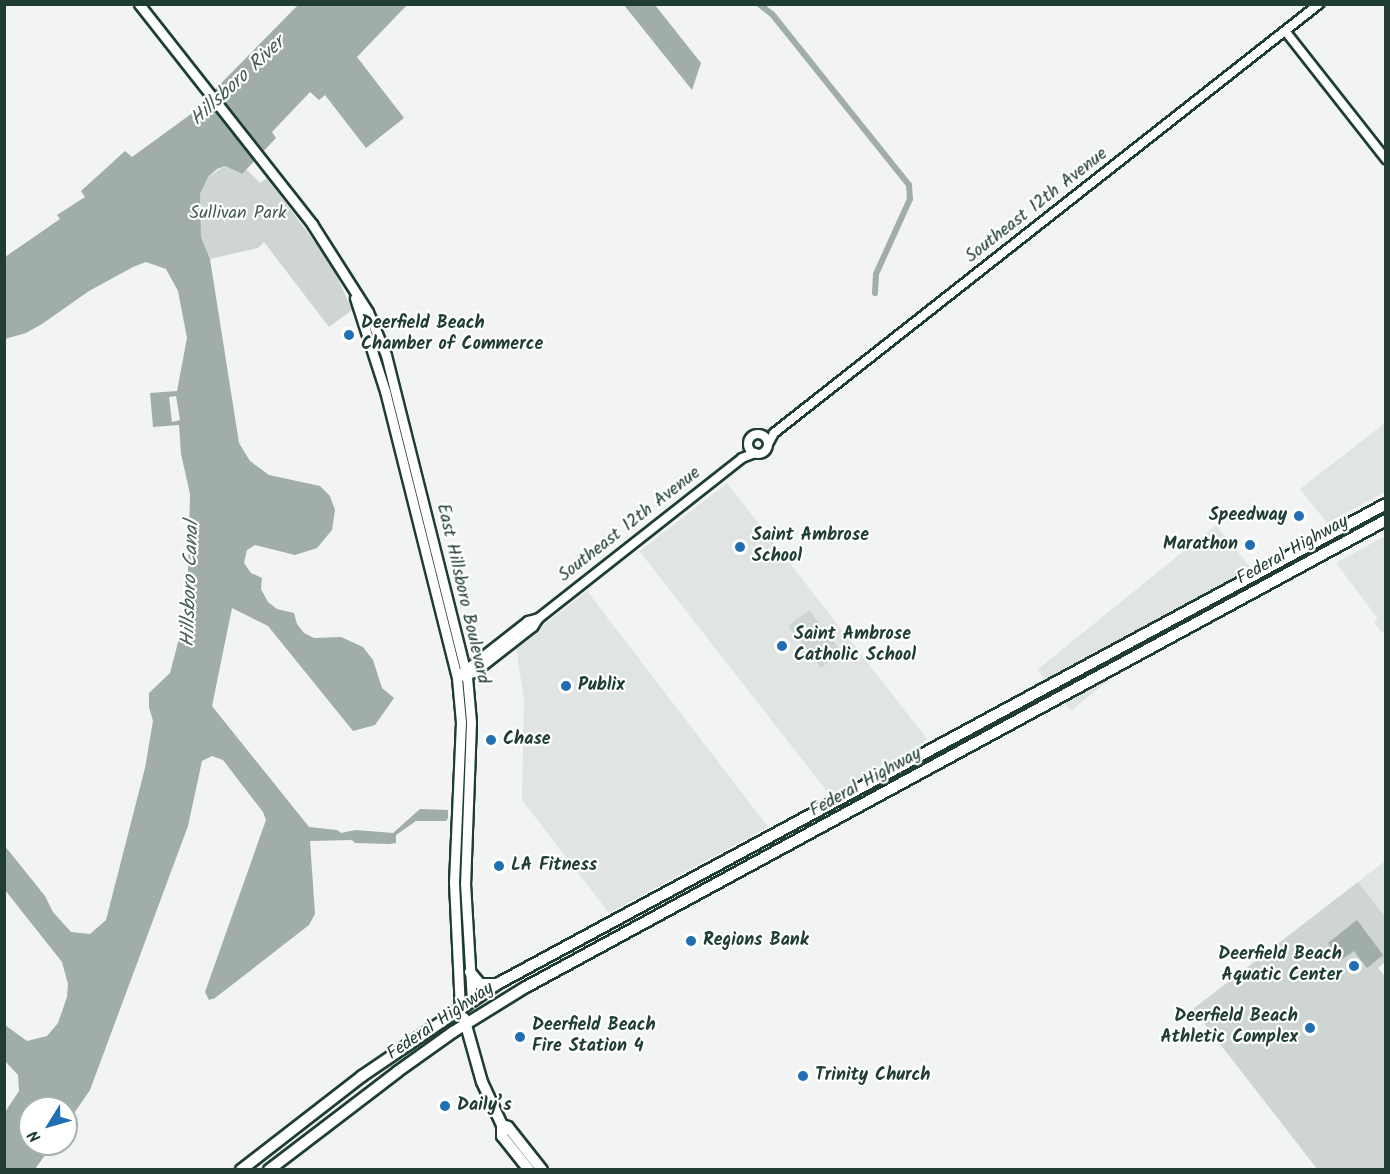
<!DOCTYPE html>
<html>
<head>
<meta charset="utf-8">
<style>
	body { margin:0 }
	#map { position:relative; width:1390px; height:1174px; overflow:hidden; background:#f2f3f3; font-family:Kalam,sans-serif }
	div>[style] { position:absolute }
	.built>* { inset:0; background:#e0e4e3; transform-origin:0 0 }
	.green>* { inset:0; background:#ced5d3; transform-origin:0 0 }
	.water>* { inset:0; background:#a1adaa }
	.canal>* { height:6px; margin:-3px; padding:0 3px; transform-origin:3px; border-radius:3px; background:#a1adaa }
	.roads { filter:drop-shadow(2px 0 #1f3d34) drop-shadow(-2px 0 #1f3d34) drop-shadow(0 2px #1f3d34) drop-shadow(0 -2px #1f3d34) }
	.tertiary>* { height:8px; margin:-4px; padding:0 4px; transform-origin:4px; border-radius:4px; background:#fff }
	.tertiary>.ring { margin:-4px; padding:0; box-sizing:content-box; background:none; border:8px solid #fff; border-radius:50% }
	.secondary>* { height:9px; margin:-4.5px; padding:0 4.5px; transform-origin:4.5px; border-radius:4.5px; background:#fff }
	.primary>* { height:10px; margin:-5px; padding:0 5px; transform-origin:5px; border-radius:5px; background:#fff }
	.dots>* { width:16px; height:16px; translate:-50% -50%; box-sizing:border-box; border:3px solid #fff; border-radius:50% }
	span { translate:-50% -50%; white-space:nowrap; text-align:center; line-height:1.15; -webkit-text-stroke:4.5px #fff; paint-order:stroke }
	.street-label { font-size:18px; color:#1f3d34 }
	.park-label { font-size:18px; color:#425b54 }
	.poi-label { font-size:18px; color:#1f3d34; font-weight:700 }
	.left { translate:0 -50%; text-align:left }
	.right { translate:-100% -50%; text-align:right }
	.water-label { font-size:20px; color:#465f57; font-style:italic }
	.frame { position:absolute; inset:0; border:6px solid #1f3d34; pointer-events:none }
	.north { position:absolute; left:18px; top:1096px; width:60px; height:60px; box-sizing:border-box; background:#fff; border:2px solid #a5b1ae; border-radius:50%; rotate:233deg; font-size:16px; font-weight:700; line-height:24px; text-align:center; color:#1f3d34 }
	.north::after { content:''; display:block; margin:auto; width:21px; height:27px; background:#1f6fb2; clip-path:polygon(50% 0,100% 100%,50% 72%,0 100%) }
</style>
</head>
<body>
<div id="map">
	<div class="built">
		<i style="clip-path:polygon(1385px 423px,1385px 492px,1327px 523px,1300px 489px)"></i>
		<i style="left:727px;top:483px;width:325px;height:111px;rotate:52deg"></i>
		<i style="left:1216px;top:525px;width:53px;height:230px;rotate:51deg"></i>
		<i style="clip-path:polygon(1385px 536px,1386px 630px,1382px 633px,1374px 622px,1378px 619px,1336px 563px)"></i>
		<i style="clip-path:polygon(587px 591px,768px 827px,609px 913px,522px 800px,524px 699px,516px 647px)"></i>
		<i style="clip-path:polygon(1385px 861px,1385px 917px,1358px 882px)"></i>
	</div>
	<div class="green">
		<i style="clip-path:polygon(225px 166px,241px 174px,246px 169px,260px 183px,267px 178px,320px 249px,335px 272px,352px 310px,329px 327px,264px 242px,258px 248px,210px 259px,201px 237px,200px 194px,208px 177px)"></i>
		<i style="left:809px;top:610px;width:53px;height:26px;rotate:52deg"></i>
		<i style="clip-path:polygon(1358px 882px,1385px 917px,1385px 962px,1378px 968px,1386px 978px,1385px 1169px,1317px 1169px,1193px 1009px)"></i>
	</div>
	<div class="water">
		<i style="clip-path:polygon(evenodd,298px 5px,407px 5px,357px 57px,404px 118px,366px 148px,325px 95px,319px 100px,310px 92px,272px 132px,276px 138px,242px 174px,225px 166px,217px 169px,208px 177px,200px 194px,201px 237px,210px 259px,239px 443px,250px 461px,269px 475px,320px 486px,330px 496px,335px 510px,332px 530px,317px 548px,295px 555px,255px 545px,247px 550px,244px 563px,251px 573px,262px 578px,261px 589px,268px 602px,277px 609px,294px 613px,297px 624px,304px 633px,314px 638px,341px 637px,363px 647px,373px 660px,382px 688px,394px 698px,375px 725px,353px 731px,268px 626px,232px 608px,212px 706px,309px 827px,337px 830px,341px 833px,356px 830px,393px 833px,420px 809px,448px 810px,448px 818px,446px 821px,416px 821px,396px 835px,396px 843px,389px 844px,355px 843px,352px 840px,310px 841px,315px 914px,309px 925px,215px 998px,209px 1000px,205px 992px,266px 820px,263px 812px,223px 760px,212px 756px,202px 761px,188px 826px,90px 1090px,66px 1125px,66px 1108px,30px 1108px,30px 1144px,53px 1144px,35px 1169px,5px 1169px,5px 1112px,19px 1091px,18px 1075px,5px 1061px,5px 1025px,27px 1041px,47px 1036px,58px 1023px,67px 997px,68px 984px,62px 962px,5px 890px,4px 845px,45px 896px,53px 912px,71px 932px,90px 934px,106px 920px,145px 768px,153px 721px,149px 707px,149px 693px,170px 673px,187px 608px,190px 494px,181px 454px,179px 425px,153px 427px,150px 393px,177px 391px,187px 338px,178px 291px,166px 269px,146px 262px,133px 267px,89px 291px,42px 324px,26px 333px,5px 339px,5px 257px,60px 219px,57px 215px,85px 197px,81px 191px,125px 151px,132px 157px,191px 114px,298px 5px,176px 396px,180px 420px,172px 422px,169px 397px,176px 396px)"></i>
		<i style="clip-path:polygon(624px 5px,655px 5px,701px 63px,692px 90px)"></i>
		<i style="clip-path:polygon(1357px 920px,1383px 955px,1367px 968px,1354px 951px,1341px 960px,1328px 943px)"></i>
	</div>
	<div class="canal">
		<i style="left:759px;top:4px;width:16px;rotate:38deg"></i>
		<i style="left:772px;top:14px;width:219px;rotate:51.3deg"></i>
		<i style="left:909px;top:185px;width:14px;rotate:86deg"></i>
		<i style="left:910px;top:199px;width:82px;rotate:114.4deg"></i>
		<i style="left:876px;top:274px;width:19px;rotate:93deg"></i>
	</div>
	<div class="roads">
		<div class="tertiary">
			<i style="left:1286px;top:32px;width:162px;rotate:51.8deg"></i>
			<i class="ring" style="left:748px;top:434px;width:12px;height:12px"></i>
			<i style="left:768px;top:444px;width:13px;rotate:-61deg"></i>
			<i style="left:774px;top:433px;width:694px;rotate:-38.21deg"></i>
			<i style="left:462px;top:673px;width:84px;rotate:-38.2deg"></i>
			<i style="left:528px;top:621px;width:11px;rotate:-15deg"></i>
			<i style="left:461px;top:677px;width:14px;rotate:-17deg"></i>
			<i style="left:474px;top:673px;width:75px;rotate:-37.9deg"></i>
			<i style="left:533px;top:627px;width:11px;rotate:-56deg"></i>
			<i style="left:539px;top:618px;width:258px;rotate:-38.2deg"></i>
			<i style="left:742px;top:458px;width:14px;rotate:-21deg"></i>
		</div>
		<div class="secondary">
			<i style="left:139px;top:4px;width:280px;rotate:51.8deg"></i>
			<i style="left:312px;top:224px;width:104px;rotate:57.5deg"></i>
			<i style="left:368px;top:312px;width:47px;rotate:67.3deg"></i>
			<i style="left:386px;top:355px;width:332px;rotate:75.9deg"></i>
			<i style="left:467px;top:677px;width:45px;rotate:84.9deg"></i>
			<i style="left:471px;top:722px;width:161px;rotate:92.1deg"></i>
			<i style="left:465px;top:883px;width:118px;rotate:86.6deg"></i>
			<i style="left:355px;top:298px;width:98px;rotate:72.1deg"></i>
			<i style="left:385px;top:391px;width:296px;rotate:75.9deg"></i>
			<i style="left:457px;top:678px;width:44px;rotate:84.8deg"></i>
			<i style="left:461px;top:722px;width:160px;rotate:92.5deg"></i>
			<i style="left:454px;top:882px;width:128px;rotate:87.3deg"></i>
		</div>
		<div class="primary">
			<i style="left:470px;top:972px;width:16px;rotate:50deg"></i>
			<i style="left:480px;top:984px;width:16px"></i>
			<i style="left:464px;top:1018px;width:66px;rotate:74.3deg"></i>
			<i style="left:482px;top:1082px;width:47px;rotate:65.1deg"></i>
			<i style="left:502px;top:1125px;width:11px;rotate:90deg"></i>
			<i style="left:502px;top:1136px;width:43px;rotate:51.5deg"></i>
			<i style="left:502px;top:1125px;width:6px;rotate:18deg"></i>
			<i style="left:508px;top:1127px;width:55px;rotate:51.7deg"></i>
			<i style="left:241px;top:1170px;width:153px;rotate:-37.8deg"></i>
			<i style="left:362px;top:1076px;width:166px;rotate:-34.2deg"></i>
			<i style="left:499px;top:983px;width:1008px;rotate:-28.37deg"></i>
			<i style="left:269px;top:1170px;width:161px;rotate:-37.4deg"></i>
			<i style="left:397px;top:1072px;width:69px;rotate:-35.5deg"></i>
			<i style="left:453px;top:1032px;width:86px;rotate:-31.7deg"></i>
			<i style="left:526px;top:987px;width:979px;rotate:-28.5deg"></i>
		</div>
	</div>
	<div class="dots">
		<i style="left:349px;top:335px;background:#1f6fb2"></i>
		<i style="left:1299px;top:516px;background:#1f6fb2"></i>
		<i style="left:1250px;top:545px;background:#1f6fb2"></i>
		<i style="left:740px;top:547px;background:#1f6fb2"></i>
		<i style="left:782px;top:646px;background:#1f6fb2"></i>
		<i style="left:566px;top:686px;background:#1f6fb2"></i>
		<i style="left:491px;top:740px;background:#1f6fb2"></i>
		<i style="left:499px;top:866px;background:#1f6fb2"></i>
		<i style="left:691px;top:941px;background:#1f6fb2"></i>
		<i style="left:1354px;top:966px;background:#1f6fb2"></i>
		<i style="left:1310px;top:1028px;background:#1f6fb2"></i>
		<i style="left:520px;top:1037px;background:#1f6fb2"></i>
		<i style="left:803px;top:1076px;background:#1f6fb2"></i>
		<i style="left:445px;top:1106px;background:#1f6fb2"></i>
	</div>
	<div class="street-label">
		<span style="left:1037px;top:206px;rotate:-38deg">Southeast 12th Avenue</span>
		<span style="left:630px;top:525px;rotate:-38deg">Southeast 12th Avenue</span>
		<span style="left:1293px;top:551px;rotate:-29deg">Federal Highway</span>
		<span style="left:462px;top:594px;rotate:77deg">East Hillsboro Boulevard</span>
		<span style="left:866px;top:783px;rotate:-29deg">Federal Highway</span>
		<span style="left:441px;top:1022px;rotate:-34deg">Federal Highway</span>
	</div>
	<div class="park-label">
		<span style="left:238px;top:214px">Sullivan Park</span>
	</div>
	<div class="poi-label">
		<span class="left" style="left:361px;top:335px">Deerfield Beach<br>Chamber of Commerce</span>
		<span class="right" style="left:1287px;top:516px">Speedway</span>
		<span class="left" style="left:752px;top:547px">Saint Ambrose<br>School</span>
		<span class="right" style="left:1238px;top:545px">Marathon</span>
		<span class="left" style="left:794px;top:646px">Saint Ambrose<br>Catholic School</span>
		<span class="left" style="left:578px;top:686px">Publix</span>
		<span class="left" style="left:503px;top:740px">Chase</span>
		<span class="left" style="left:511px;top:866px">LA Fitness</span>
		<span class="left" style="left:703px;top:941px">Regions Bank</span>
		<span class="right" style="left:1342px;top:966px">Deerfield Beach<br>Aquatic Center</span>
		<span class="right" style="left:1298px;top:1028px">Deerfield Beach<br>Athletic Complex</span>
		<span class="left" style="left:532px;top:1037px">Deerfield Beach<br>Fire Station 4</span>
		<span class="left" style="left:815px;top:1076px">Trinity Church</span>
		<span class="left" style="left:457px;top:1106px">Daily’s</span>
	</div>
	<div class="water-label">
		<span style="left:238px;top:82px;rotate:-43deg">Hillsboro River</span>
		<span style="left:191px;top:584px;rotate:-88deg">Hillsboro Canal</span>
	</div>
	<div class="frame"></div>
	<div class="north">N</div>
</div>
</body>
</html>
